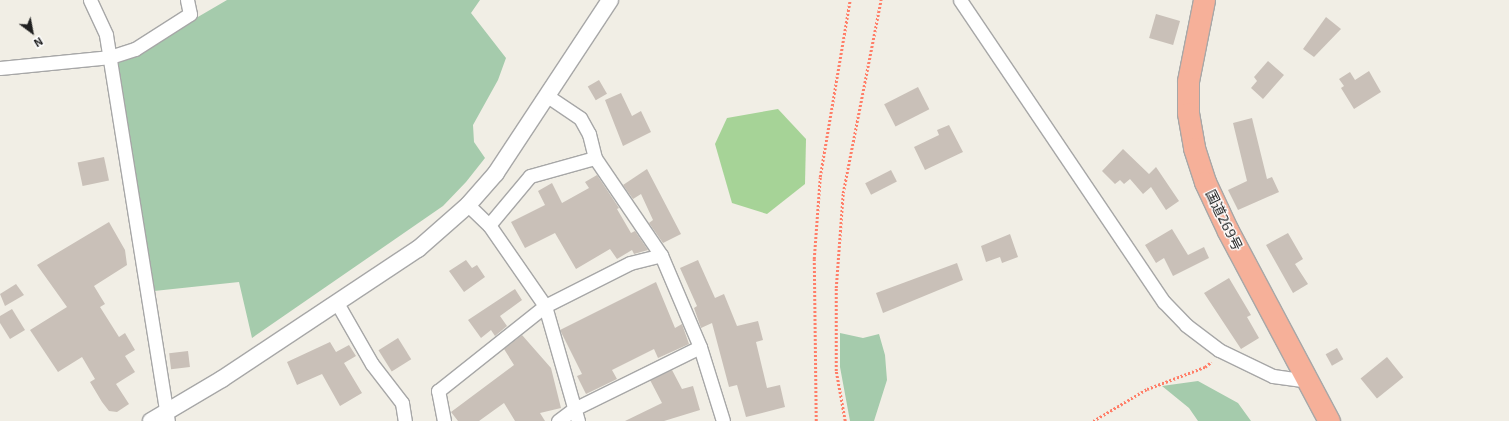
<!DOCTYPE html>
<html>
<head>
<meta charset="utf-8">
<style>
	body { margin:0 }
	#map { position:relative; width:1509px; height:421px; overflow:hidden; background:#f1eee5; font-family:"Exo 2","Noto Sans JP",sans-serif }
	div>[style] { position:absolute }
	.forest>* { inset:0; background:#a6d397 }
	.cemetery>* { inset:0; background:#a5cbac }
	.building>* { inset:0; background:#c9c0b8; transform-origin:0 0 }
	.path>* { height:2.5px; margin-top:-1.25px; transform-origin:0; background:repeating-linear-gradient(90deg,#ff7e68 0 2px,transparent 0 4px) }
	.roads { filter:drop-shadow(1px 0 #a7a7a7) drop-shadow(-1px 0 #a7a7a7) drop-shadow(0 1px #a7a7a7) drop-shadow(0 -1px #a7a7a7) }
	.minor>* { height:13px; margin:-6.5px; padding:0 6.5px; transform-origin:6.5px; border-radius:6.5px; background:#fff }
	.tertiary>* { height:16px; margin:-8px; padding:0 8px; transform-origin:8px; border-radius:8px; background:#fff }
	.trunk>* { height:21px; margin:-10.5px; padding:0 10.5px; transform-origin:10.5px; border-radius:10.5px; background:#f6b099 }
	span { translate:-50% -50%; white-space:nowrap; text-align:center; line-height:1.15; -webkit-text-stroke:3px #fff; paint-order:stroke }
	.street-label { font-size:14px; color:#202020 }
	.north { position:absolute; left:12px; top:12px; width:40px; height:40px; -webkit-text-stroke:3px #fff; paint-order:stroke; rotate:148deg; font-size:11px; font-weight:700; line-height:16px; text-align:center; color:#202020 }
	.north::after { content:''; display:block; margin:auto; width:14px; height:18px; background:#202020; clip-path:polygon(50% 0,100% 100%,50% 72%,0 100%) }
</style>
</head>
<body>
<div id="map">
	<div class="forest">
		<i style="clip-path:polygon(778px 109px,806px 139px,805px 184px,767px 214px,732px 203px,715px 144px,727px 118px)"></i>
	</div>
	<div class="cemetery">
		<i style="clip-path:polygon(227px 0,480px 0,471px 13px,506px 58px,498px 80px,473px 125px,474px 142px,485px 158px,466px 182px,443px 206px,252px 338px,239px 282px,154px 291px,118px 73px,119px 63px)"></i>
		<i style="clip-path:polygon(840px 333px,863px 338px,879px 334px,885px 355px,887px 380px,874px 421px,850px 421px,840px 367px)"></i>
		<i style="clip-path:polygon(1198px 381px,1238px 403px,1251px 421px,1198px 421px,1189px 408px,1162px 386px)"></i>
	</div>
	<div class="building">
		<i style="left:1156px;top:14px;width:25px;height:25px;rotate:16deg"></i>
		<i style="clip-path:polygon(1326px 17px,1341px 29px,1314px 57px,1303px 49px)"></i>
		<i style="clip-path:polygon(1268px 61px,1284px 75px,1263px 99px,1251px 88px,1257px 81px,1254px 77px)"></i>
		<i style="clip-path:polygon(1369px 71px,1381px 92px,1354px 109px,1341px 88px,1344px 86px,1339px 79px,1350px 72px,1355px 80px)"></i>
		<i style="left:599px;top:80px;width:16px;height:13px;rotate:60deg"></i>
		<i style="left:918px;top:87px;width:25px;height:38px;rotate:63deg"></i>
		<i style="clip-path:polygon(621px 93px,632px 116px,641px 111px,651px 132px,623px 146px,605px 100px)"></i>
		<i style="clip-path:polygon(1252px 118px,1267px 179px,1272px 177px,1279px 192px,1238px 210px,1228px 190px,1247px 181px,1233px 123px)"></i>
		<i style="clip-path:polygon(949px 125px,963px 152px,925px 170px,914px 147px,939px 135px,937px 130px)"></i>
		<i style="clip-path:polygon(1123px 149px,1149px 174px,1156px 167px,1179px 201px,1166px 210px,1151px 187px,1143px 194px,1130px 179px,1124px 184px,1120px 180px,1115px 184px,1102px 171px)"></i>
		<i style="left:104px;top:157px;width:24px;height:27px;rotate:78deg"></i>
		<i style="clip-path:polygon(647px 169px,681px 234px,663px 243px,649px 223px,653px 220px,641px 194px,633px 199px,623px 185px)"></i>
		<i style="left:891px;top:170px;width:13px;height:29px;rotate:63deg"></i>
		<i style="clip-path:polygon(597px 175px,619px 208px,617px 209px,631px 233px,635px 231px,648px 250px,634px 254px,632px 250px,617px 259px,610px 249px,576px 269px,555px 233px,525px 248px,511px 222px,545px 205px,538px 191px,552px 183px,562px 203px,589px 188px,585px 182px)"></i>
		<i style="clip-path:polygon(109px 222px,125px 250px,127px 265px,94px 286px,105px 304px,100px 307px,119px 337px,125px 333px,135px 350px,125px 356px,135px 372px,116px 384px,129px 404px,117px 412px,109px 411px,102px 402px,90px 382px,95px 379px,82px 357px,58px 372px,30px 330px,67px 307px,37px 265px)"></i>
		<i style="clip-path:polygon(1172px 229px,1188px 255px,1204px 247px,1209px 258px,1173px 276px,1164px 258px,1156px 263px,1145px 245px)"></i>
		<i style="clip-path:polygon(1288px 233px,1303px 259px,1295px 264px,1308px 284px,1293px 293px,1266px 245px)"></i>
		<i style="clip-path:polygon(1010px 234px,1018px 257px,1002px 263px,1000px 257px,986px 262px,981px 246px)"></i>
		<i style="clip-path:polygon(466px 260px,472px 268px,477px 265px,485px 277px,464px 292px,449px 271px)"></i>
		<i style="clip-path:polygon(698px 260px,715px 298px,724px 294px,737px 326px,758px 321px,763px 340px,756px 342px,767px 388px,780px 385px,785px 407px,746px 417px,737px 385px,729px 387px,712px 323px,701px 328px,694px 308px,697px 306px,680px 268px)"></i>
		<i style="clip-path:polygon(957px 263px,963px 280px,883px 313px,876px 293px)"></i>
		<i style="clip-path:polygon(1229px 278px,1251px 315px,1247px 317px,1259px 338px,1241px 349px,1204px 293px)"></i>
		<i style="clip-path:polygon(656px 282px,675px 328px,682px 324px,689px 344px,658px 358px,654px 349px,612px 370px,617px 379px,586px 394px,577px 376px,582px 374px,560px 330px)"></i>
		<i style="clip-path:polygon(16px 284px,24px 295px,5px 306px,0 294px)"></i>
		<i style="clip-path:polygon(515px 289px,522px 300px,500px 316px,507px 326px,495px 336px,491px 330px,481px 338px,468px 320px)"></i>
		<i style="clip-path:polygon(12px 309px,25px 330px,10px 339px,0 323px,0 316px)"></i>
		<i style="clip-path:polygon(522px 335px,551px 368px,561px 408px,540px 413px,545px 421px,515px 421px,504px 403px,479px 421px,458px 421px,451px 412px,514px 365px,504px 349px)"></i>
		<i style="left:398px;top:338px;width:25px;height:23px;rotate:58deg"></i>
		<i style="clip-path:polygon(330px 342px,336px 352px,349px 345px,356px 356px,344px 363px,362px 393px,340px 406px,322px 374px,297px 385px,287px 362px)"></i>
		<i style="left:1337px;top:348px;width:13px;height:13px;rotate:61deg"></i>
		<i style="left:188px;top:351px;width:16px;height:19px;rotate:83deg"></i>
		<i style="left:1387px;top:357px;width:26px;height:34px;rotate:51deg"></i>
		<i style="clip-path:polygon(672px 370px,682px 389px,693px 386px,700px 410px,664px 421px,625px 421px,662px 403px,650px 380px)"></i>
	</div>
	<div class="path">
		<i style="left:816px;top:421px;width:162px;rotate:-90.7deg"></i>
		<i style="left:814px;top:259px;width:82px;rotate:-85.8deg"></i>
		<i style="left:820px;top:177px;width:180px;rotate:-80.4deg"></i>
		<i style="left:845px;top:421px;width:51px;rotate:-100.2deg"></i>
		<i style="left:836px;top:371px;width:83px;rotate:-90deg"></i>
		<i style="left:836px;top:288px;width:95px;rotate:-85.8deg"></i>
		<i style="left:843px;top:193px;width:197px;rotate:-78.9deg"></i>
		<i style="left:1093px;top:421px;width:63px;rotate:-30.7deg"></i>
		<i style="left:1147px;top:389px;width:62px;rotate:-20.8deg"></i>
		<i style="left:1205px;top:367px;width:8px;rotate:-40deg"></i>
	</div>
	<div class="roads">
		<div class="minor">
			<i style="left:90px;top:0;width:38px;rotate:65deg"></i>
			<i style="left:106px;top:35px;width:391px;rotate:80.9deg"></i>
			<i style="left:960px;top:0;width:364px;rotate:56deg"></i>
			<i style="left:1164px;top:302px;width:32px;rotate:46deg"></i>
			<i style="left:1186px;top:325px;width:41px;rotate:37.1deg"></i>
			<i style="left:1219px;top:350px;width:60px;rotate:25.7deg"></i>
			<i style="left:1273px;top:376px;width:35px;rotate:8deg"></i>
			<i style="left:0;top:68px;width:111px;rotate:-5.7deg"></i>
			<i style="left:110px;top:57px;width:26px;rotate:-18deg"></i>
			<i style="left:135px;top:49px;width:65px;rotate:-32.5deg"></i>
			<i style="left:190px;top:14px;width:14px;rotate:-102deg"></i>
			<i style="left:595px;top:158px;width:117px;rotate:55.8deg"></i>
			<i style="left:468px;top:205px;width:29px;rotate:44deg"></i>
			<i style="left:489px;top:225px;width:98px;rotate:55.3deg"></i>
			<i style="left:545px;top:306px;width:120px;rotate:74deg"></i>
			<i style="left:489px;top:225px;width:64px;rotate:-50.1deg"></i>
			<i style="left:530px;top:176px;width:67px;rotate:-15.5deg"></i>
			<i style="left:595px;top:158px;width:25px;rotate:-104deg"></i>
			<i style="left:589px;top:134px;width:18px;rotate:-119deg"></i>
			<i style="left:580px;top:118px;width:41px;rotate:-145.9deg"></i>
			<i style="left:337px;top:303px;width:70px;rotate:60.2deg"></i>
			<i style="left:372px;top:364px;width:49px;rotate:52.4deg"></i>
			<i style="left:402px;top:403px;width:18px;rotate:81deg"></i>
			<i style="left:444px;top:421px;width:31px;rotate:-101deg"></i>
			<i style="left:438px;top:391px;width:137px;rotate:-38.5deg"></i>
			<i style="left:545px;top:306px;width:95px;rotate:-26.8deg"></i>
			<i style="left:630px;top:263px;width:32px;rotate:-14deg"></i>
			<i style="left:661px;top:255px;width:100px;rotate:67deg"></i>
			<i style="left:700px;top:347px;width:77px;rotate:72.7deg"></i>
			<i style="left:558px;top:421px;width:20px;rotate:-37deg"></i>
			<i style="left:574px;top:409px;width:140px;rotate:-26.2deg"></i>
		</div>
		<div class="tertiary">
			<i style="left:151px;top:421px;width:82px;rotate:-30.6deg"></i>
			<i style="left:222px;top:379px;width:235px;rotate:-33.6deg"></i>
			<i style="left:418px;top:249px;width:67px;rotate:-41.3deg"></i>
			<i style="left:468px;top:205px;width:43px;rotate:-48.8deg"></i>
			<i style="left:496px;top:173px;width:207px;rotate:-56.6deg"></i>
		</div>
		<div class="trunk">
			<i style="left:1204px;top:0;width:83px;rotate:101.2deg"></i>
			<i style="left:1188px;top:81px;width:32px;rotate:90deg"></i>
			<i style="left:1188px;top:113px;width:36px;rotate:80deg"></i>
			<i style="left:1194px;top:148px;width:36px;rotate:72deg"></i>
			<i style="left:1205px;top:182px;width:54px;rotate:64.9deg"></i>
			<i style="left:1228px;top:231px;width:215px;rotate:62deg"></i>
		</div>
	</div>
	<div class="street-label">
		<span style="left:1224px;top:220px;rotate:64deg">国道269号</span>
	</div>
	<div class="north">N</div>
</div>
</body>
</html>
